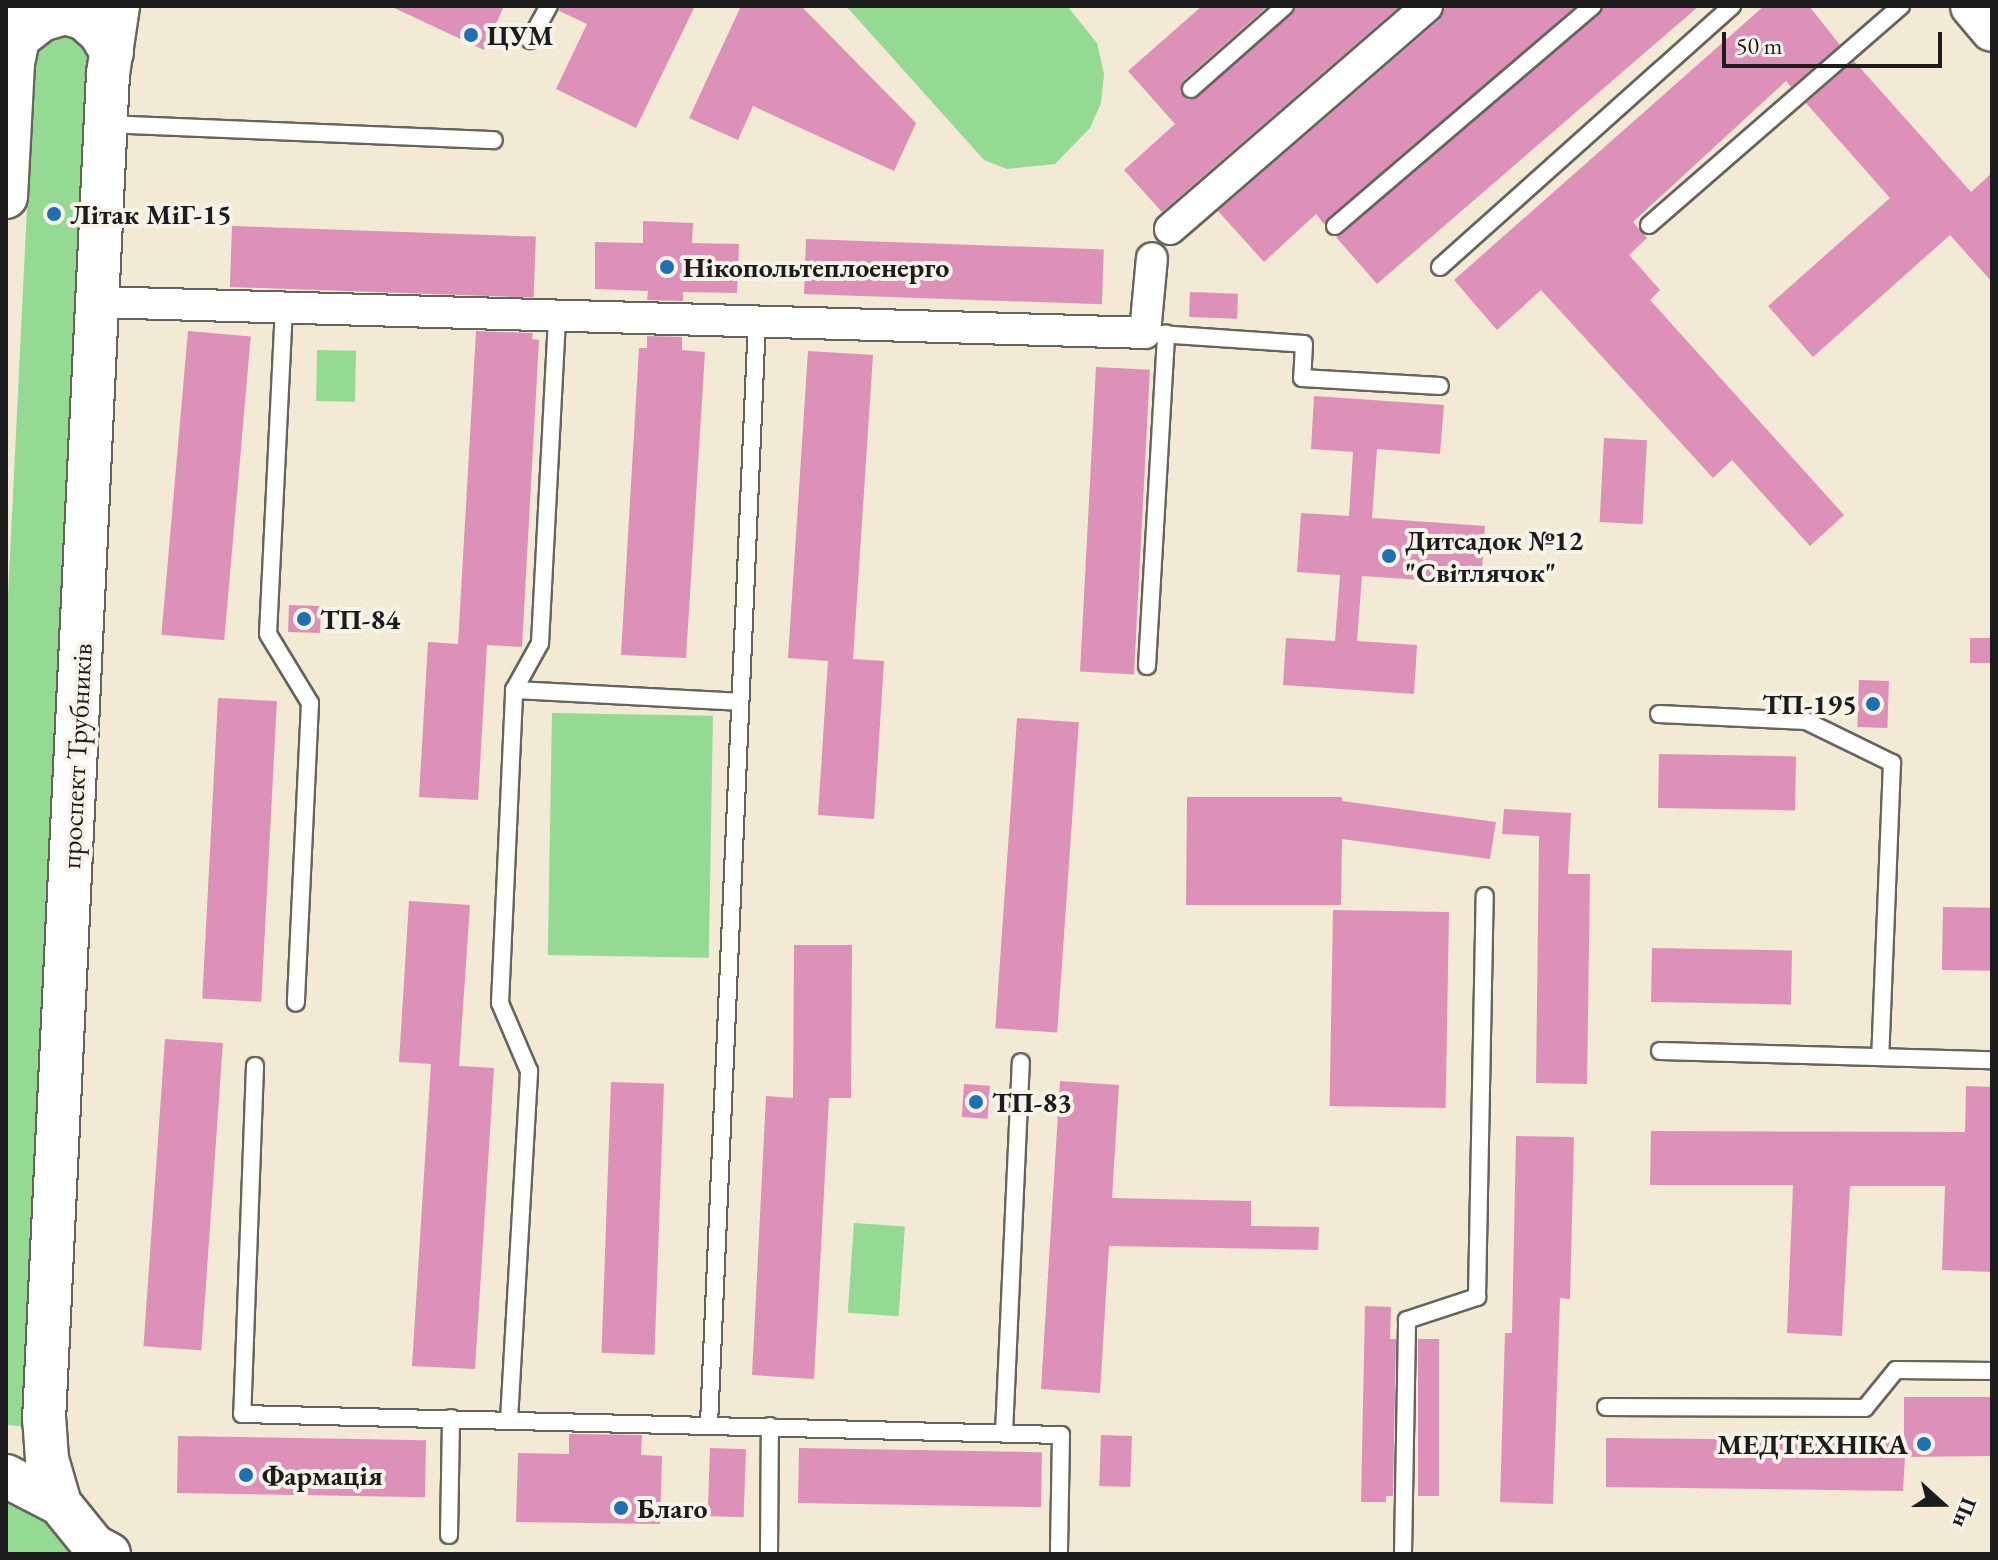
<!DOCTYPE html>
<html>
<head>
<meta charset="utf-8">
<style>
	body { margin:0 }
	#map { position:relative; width:1998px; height:1560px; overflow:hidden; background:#f2ead5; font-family:"EB Garamond",serif }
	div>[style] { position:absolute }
	.green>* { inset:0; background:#94da93; transform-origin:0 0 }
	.building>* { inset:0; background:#dd91b9; transform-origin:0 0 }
	.roads { filter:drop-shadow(2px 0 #67645d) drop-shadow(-2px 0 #67645d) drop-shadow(0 2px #67645d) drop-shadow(0 -2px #67645d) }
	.service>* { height:16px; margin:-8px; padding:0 8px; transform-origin:8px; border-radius:8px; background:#fff }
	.minor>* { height:30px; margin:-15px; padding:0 15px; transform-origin:15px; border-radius:15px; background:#fff }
	.secondary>* { height:42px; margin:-21px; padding:0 21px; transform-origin:21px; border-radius:21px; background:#fff }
	.dots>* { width:22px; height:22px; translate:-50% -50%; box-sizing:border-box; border:4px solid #f7f3e8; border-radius:50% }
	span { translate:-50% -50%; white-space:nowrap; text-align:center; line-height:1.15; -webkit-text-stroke:8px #f7f3e8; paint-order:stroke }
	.poi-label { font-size:28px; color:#1c1c1c; font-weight:700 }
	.left { translate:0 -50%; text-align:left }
	.right { translate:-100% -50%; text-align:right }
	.street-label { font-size:28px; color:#1c1c1c }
	.frame { position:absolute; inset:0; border:8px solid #1c1c1c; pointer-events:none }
	.north { position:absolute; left:1902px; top:1464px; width:80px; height:80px; -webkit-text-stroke:6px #f7f3e8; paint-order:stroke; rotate:111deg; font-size:22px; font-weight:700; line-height:32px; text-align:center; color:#1c1c1c }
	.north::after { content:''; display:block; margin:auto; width:28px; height:36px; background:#1c1c1c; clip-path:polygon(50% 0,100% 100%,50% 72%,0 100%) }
	.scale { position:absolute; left:1722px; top:32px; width:220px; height:36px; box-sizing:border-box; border:4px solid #1c1c1c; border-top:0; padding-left:10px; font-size:24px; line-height:28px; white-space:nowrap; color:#1c1c1c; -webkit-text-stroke:6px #f7f3e8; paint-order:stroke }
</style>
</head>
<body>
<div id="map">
	<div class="green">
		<i style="clip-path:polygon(846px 6px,1067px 6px,1097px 43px,1104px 74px,1101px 103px,1090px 128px,1055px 164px,1007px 169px,984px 160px)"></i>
		<i style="clip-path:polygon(61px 27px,92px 45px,35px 1427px,6px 1425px,6px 638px,35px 44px)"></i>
		<i style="left:317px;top:350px;width:39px;height:51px;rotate:1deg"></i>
		<i style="left:552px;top:713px;width:161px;height:242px;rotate:1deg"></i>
		<i style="left:854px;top:1223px;width:51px;height:90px;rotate:4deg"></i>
		<i style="clip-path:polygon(6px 1499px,32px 1511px,60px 1536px,71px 1554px,6px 1554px)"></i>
	</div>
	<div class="building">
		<i style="clip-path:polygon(390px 6px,504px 6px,484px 50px)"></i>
		<i style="clip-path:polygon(560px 6px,695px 6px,636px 128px,556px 89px,587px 24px,559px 11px)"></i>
		<i style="clip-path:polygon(741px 6px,801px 6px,916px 123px,894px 171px,753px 106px,738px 140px,689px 118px)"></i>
		<i style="clip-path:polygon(1202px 6px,1268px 6px,1183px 81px,1180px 92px,1188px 100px,1198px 97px,1296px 6px,1400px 6px,1162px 212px,1124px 170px,1175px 124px,1128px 71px)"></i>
		<i style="clip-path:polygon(1445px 6px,1576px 6px,1324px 224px,1316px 214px,1264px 262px,1218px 211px,1439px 20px)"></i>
		<i style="clip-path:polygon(1604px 6px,1699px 6px,1377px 284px,1336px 237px)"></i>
		<i style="clip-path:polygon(1764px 6px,1809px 6px,1840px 45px,1791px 87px,1786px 81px,1633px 222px,1647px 238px,1629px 255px,1660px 290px,1650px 300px,1844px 515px,1810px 546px,1732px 460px,1713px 478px,1541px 290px,1497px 330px,1454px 280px)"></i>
		<i style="clip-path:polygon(1854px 61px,1971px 192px,1992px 173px,1992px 282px,1950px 235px,1813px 357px,1768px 306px,1890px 198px,1806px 103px)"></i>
		<i style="clip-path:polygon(643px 221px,693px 223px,692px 243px,739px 244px,737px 293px,683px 292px,683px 301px,647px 300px,648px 291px,595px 289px,595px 242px,643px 243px)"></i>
		<i style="left:232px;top:226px;width:304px;height:61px;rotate:2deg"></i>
		<i style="left:806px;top:239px;width:298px;height:55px;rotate:2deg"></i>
		<i style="left:1190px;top:292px;width:48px;height:25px;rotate:2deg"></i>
		<i style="left:188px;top:331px;width:63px;height:305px;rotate:5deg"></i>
		<i style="clip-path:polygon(476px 331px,533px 333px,532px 339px,539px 340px,522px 647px,487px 645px,478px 800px,419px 797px,428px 642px,458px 644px)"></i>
		<i style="clip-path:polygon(647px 336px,682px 337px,682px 350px,705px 352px,686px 658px,621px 655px,639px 348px,647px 348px)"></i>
		<i style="clip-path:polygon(808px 351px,873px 355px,853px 659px,884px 661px,874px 819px,818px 815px,828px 661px,788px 658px)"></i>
		<i style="left:1096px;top:367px;width:54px;height:305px;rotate:3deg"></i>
		<i style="clip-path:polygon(1314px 396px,1444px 405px,1440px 454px,1377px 449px,1372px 518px,1485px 526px,1481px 584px,1362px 576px,1357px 641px,1417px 645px,1414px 694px,1283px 685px,1286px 638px,1335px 641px,1340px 575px,1297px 572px,1301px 513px,1349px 516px,1353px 452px,1311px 449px)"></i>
		<i style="left:1604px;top:438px;width:43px;height:84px;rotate:3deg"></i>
		<i style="left:289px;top:605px;width:32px;height:27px;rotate:2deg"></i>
		<i style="left:1970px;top:638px;width:22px;height:25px"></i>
		<i style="left:1859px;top:680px;width:30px;height:47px;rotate:2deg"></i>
		<i style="left:218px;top:698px;width:59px;height:301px;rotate:3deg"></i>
		<i style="left:1017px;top:718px;width:62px;height:311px;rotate:4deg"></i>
		<i style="left:1659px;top:754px;width:137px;height:54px;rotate:1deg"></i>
		<i style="clip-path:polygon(1187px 797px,1342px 797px,1342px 801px,1496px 822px,1490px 859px,1342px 839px,1341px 905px,1186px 905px)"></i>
		<i style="clip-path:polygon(1504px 809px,1571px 813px,1568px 874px,1590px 874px,1587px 1084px,1536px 1083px,1539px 836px,1502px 834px)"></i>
		<i style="clip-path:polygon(409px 901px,470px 905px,459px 1066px,494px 1068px,475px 1369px,412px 1366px,431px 1064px,399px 1062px)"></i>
		<i style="left:1943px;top:907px;width:49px;height:63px;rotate:1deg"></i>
		<i style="left:1333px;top:910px;width:116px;height:196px;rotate:1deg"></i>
		<i style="clip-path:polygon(794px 945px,852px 945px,851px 1098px,829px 1098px,814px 1379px,752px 1375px,766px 1096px,793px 1098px)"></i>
		<i style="left:1652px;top:948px;width:140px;height:54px;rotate:1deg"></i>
		<i style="left:165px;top:1039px;width:58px;height:308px;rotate:4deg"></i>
		<i style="clip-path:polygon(1060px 1081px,1119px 1085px,1112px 1198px,1251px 1201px,1251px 1226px,1319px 1227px,1318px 1250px,1109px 1246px,1100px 1393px,1041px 1389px)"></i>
		<i style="left:611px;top:1082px;width:53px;height:271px;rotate:2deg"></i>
		<i style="left:964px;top:1084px;width:26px;height:33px;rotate:4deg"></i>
		<i style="clip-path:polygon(1966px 1086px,1992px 1087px,1992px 1272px,1942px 1270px,1945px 1186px,1850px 1186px,1842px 1336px,1787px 1333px,1793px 1185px,1650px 1185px,1651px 1131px,1965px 1132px)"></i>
		<i style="clip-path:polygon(1516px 1136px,1574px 1137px,1570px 1299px,1560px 1298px,1553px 1504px,1500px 1502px,1505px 1333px,1512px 1333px)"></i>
		<i style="clip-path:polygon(1365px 1306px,1391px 1307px,1390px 1339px,1396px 1339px,1393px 1496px,1386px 1496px,1386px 1502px,1361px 1502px)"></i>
		<i style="left:1418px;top:1339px;width:21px;height:157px"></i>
		<i style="clip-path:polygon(1904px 1397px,1992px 1397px,1992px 1456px,1905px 1457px,1903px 1491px,1606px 1487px,1606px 1438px,1904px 1441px)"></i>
		<i style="clip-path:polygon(569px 1434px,642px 1435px,641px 1455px,662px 1456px,660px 1524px,516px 1522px,518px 1453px,569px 1454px)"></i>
		<i style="left:1101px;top:1435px;width:31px;height:51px;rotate:2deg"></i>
		<i style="left:178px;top:1436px;width:248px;height:57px;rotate:1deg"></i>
		<i style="left:710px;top:1448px;width:36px;height:68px;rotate:2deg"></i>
		<i style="left:799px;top:1448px;width:243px;height:55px;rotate:1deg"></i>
	</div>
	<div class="roads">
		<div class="service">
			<i style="left:530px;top:40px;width:39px;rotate:-61deg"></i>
			<i style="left:1191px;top:89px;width:125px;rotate:-41.4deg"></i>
			<i style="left:107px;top:124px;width:387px;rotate:2.4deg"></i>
			<i style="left:1649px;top:225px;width:334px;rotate:-41deg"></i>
			<i style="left:1335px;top:226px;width:339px;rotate:-40.5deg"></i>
			<i style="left:1440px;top:267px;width:392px;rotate:-41.8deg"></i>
			<i style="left:284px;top:307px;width:327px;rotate:92.8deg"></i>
			<i style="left:268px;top:634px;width:81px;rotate:58.7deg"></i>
			<i style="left:310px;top:703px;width:300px;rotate:92.7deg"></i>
			<i style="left:1159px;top:334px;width:145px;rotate:3.9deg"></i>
			<i style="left:1304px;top:344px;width:34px;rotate:93deg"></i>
			<i style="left:1302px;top:378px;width:138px;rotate:3.3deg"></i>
			<i style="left:1147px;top:666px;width:333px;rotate:-86.7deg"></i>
			<i style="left:514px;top:690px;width:226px;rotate:3deg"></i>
			<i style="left:1659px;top:714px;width:147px;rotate:2.7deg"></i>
			<i style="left:1806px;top:721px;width:96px;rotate:26deg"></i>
			<i style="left:1892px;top:763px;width:294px;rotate:92.3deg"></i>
			<i style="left:1660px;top:1051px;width:332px;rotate:1.6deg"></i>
			<i style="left:255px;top:1066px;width:348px;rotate:92.1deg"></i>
			<i style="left:242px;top:1414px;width:819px;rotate:1.47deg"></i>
			<i style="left:1061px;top:1435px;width:119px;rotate:91deg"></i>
			<i style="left:1606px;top:1407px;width:259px;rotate:0.2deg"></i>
			<i style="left:1865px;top:1408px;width:49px;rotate:-50.8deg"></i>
			<i style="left:1896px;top:1370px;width:96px;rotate:0.6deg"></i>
			<i style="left:509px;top:1420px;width:350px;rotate:-86.7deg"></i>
			<i style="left:529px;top:1071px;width:74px;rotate:-113.1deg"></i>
			<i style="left:500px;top:1003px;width:313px;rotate:-87.4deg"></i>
			<i style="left:514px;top:690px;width:54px;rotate:-61deg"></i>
			<i style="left:540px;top:643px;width:327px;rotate:-87deg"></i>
			<i style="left:709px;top:1424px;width:1103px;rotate:-87.51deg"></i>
			<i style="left:1004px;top:1433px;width:371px;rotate:-87.4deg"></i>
			<i style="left:449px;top:1535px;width:117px;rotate:-89deg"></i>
			<i style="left:769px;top:1554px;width:128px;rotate:-89.6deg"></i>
			<i style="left:1403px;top:1554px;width:234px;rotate:-89deg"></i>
			<i style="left:1407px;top:1320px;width:74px;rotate:-18.2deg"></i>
			<i style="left:1477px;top:1297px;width:401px;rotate:-88.9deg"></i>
		</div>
		<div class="minor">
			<i style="left:1170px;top:229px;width:340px;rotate:-40.9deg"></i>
			<i style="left:97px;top:302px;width:1048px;rotate:1.69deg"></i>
			<i style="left:1145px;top:333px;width:75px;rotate:-84.7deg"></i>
		</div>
		<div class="secondary">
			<i style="left:1972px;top:6px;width:31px;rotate:50deg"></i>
			<i style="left:17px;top:39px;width:31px;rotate:-38deg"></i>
			<i style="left:41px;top:20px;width:25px;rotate:-16deg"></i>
			<i style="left:65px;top:13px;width:19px;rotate:16deg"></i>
			<i style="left:83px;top:18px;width:23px;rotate:41deg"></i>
			<i style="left:100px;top:33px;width:23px;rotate:59deg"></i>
			<i style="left:6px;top:197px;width:134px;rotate:-87deg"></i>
			<i style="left:13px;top:63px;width:58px;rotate:-78.1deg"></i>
			<i style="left:6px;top:1476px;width:61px;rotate:27.4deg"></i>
			<i style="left:60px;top:1504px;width:54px;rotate:51deg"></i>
			<i style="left:94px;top:1546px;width:17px;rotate:28deg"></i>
			<i style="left:60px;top:1504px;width:47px;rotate:-106.1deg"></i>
			<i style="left:47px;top:1459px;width:39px;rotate:-94deg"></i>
			<i style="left:44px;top:1420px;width:1348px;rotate:-87.28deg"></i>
			<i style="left:108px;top:74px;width:69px;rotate:-81.6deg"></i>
		</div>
	</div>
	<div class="dots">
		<i style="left:471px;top:35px;background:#1f6fb2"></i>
		<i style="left:54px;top:214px;background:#1f6fb2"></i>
		<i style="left:667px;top:267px;background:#1f6fb2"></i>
		<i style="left:1389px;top:556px;background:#1f6fb2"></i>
		<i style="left:304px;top:619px;background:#1f6fb2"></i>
		<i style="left:1873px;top:704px;background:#1f6fb2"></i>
		<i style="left:976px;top:1102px;background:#1f6fb2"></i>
		<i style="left:1924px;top:1444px;background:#1f6fb2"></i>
		<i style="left:246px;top:1475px;background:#1f6fb2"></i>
		<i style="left:621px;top:1508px;background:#1f6fb2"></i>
	</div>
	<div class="poi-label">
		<span class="left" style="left:487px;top:35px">ЦУМ</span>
		<span class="left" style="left:70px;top:214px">Літак МіГ-15</span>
		<span class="left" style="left:683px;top:267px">Нікопольтеплоенерго</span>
		<span class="left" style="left:1405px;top:556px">Дитсадок №12<br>"Світлячок"</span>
		<span class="left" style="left:320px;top:619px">ТП-84</span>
		<span class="right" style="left:1857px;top:704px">ТП-195</span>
		<span class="left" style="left:992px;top:1102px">ТП-83</span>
		<span class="right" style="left:1908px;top:1444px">МЕДТЕХНІКА</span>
		<span class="left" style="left:262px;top:1475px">Фармація</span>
		<span class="left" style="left:637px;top:1508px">Благо</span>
	</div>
	<div class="street-label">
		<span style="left:76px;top:756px;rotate:-87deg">проспект Трубників</span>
	</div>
	<div class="frame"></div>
	<div class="north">Пн</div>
	<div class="scale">50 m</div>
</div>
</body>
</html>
